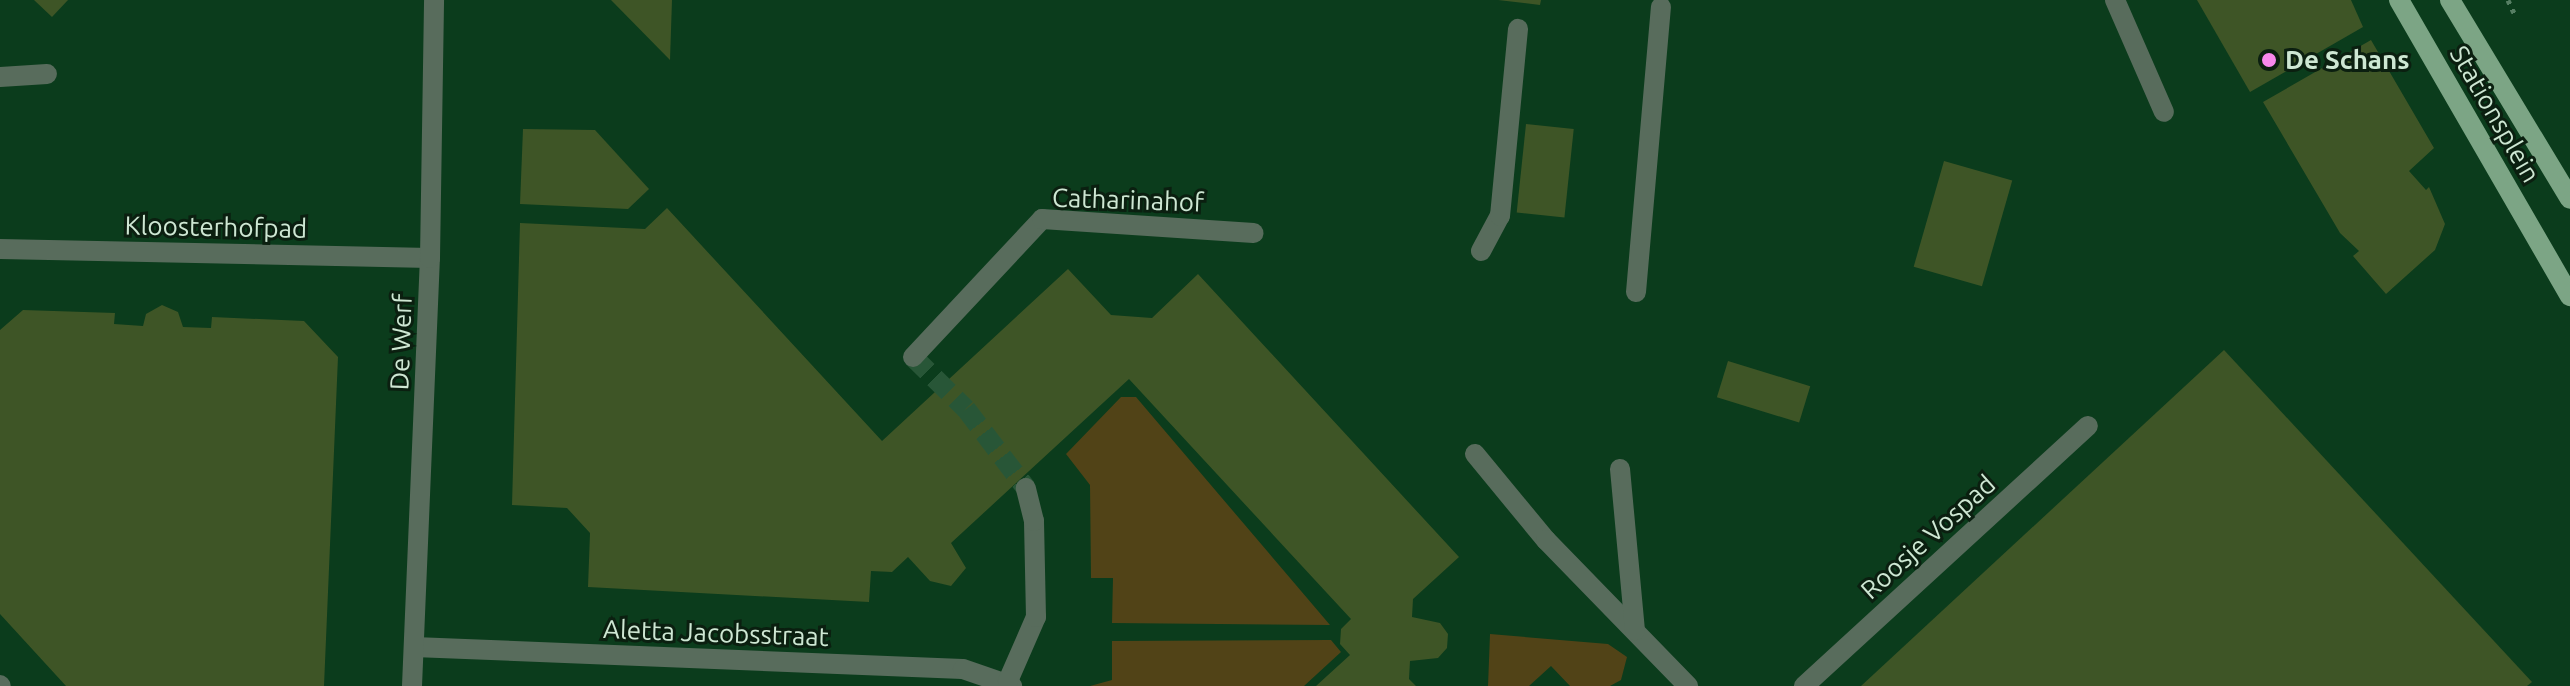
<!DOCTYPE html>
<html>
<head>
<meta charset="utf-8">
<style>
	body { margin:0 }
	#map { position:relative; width:2570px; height:686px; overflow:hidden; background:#0b3c1c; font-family:Ubuntu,sans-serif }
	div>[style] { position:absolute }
	.green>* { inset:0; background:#514317 }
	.building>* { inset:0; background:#3e5526; transform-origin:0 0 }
	.minor-tunnel>* { height:20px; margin-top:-10px; transform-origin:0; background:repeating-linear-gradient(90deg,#285637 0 20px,transparent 0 30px) }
	.path>* { height:5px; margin-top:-2.5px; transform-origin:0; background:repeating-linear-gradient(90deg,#567e63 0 4px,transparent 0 10px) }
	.minor>* { height:20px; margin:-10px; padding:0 10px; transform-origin:10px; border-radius:10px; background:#586c5c }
	.major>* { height:20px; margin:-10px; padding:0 10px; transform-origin:10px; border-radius:10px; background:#7ca585 }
	.dots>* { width:22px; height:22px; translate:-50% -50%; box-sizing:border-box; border:4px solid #0b1f10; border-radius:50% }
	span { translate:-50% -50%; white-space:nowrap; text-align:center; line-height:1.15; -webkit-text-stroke:6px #0b1f10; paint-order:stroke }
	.poi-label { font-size:26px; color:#cee7d3; font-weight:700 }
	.left { translate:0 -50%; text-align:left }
	.street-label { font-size:26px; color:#cee7d3 }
</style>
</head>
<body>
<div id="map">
	<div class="green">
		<i style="clip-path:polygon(1121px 397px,1136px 397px,1330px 625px,1112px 623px,1113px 578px,1091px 578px,1090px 485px,1066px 454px)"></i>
		<i style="clip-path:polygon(1490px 634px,1608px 644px,1627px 657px,1621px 680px,1610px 686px,1570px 686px,1551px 666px,1529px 686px,1488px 686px)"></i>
		<i style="clip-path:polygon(1331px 640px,1341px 652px,1304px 686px,1090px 686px,1112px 680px,1112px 641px)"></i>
	</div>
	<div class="building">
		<i style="clip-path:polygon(34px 0,68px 0,52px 17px)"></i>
		<i style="clip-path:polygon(611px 0,672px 0,670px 60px)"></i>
		<i style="clip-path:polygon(1498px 0,1541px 0,1540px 5px)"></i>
		<i style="clip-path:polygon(2197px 0,2351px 0,2363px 27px,2250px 92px)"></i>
		<i style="clip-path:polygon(2371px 40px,2434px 148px,2409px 171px,2426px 190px,2429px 187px,2445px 224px,2435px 250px,2386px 294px,2353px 256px,2359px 251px,2340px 233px,2263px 102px)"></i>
		<i style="left:1526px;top:124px;width:48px;height:89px;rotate:6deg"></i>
		<i style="clip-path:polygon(523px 129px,595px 130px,649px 189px,628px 209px,520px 204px)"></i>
		<i style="left:1944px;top:161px;width:71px;height:110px;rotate:16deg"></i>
		<i style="clip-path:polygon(667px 208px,882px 441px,1068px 269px,1111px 315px,1152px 318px,1198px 274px,1459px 557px,1413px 599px,1412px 617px,1440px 623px,1448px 634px,1447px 648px,1438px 658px,1410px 661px,1409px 679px,1416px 686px,1316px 686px,1350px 655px,1340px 644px,1341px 629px,1351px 619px,1129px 379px,951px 543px,966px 568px,951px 586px,930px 581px,908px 557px,892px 572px,871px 571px,869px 602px,588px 587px,590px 533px,567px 508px,512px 505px,520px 223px,645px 229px)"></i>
		<i style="clip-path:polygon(162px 305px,178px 312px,183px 327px,211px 328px,212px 317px,304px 321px,338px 357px,324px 686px,66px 686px,0 614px,0 330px,23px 310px,115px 313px,114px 324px,143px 326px,146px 314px)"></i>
		<i style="clip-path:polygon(2224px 350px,2532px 682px,2527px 686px,1861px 686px)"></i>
		<i style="left:1728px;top:361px;width:86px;height:38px;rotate:17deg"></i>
	</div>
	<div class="minor-tunnel">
		<i style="left:913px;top:357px;width:74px;rotate:44.5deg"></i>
		<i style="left:966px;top:409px;width:99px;rotate:52.8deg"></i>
	</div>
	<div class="path">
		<i style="left:2508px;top:0;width:19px;rotate:65deg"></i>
	</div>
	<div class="minor">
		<i style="left:2115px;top:0;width:122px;rotate:66.4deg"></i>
		<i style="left:0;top:77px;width:47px;rotate:-3.7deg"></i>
		<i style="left:0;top:249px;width:430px;rotate:1.2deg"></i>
		<i style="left:1481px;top:251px;width:40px;rotate:-62deg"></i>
		<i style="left:1500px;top:216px;width:188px;rotate:-84.5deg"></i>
		<i style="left:1636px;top:292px;width:286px;rotate:-85deg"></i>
		<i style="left:913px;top:357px;width:189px;rotate:-46.9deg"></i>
		<i style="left:1042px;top:219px;width:212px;rotate:3.8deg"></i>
		<i style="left:1475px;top:454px;width:112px;rotate:50.5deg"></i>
		<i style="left:1546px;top:540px;width:204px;rotate:45.8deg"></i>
		<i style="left:1620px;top:469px;width:162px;rotate:84.7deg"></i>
		<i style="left:414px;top:647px;width:549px;rotate:2.29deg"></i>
		<i style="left:963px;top:669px;width:52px;rotate:19.1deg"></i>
		<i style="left:1008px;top:681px;width:70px;rotate:-66.4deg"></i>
		<i style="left:1036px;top:617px;width:96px;rotate:-91.2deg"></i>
		<i style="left:1034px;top:521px;width:34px;rotate:-104deg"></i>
		<i style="left:0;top:685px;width:1px;rotate:45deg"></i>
		<i style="left:412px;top:686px;width:428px;rotate:-87.6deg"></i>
		<i style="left:430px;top:258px;width:258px;rotate:-89.1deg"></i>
		<i style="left:1804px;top:686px;width:385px;rotate:-42.5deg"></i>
	</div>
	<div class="major">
		<i style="left:2399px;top:0;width:342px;rotate:60deg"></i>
		<i style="left:2450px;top:0;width:232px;rotate:58.9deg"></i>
	</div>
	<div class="dots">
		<i style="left:2269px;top:60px;background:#f788ec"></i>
	</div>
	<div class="poi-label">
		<span class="left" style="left:2285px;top:60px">De Schans</span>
	</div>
	<div class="street-label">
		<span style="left:2495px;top:114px;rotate:60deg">Stationsplein</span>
		<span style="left:1128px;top:200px;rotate:2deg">Catharinahof</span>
		<span style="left:216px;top:227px;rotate:1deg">Kloosterhofpad</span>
		<span style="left:401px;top:342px;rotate:-88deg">De Werf</span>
		<span style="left:1928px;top:537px;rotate:-42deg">Roosje Vospad</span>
		<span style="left:716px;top:633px;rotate:2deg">Aletta Jacobsstraat</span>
	</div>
</div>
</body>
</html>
